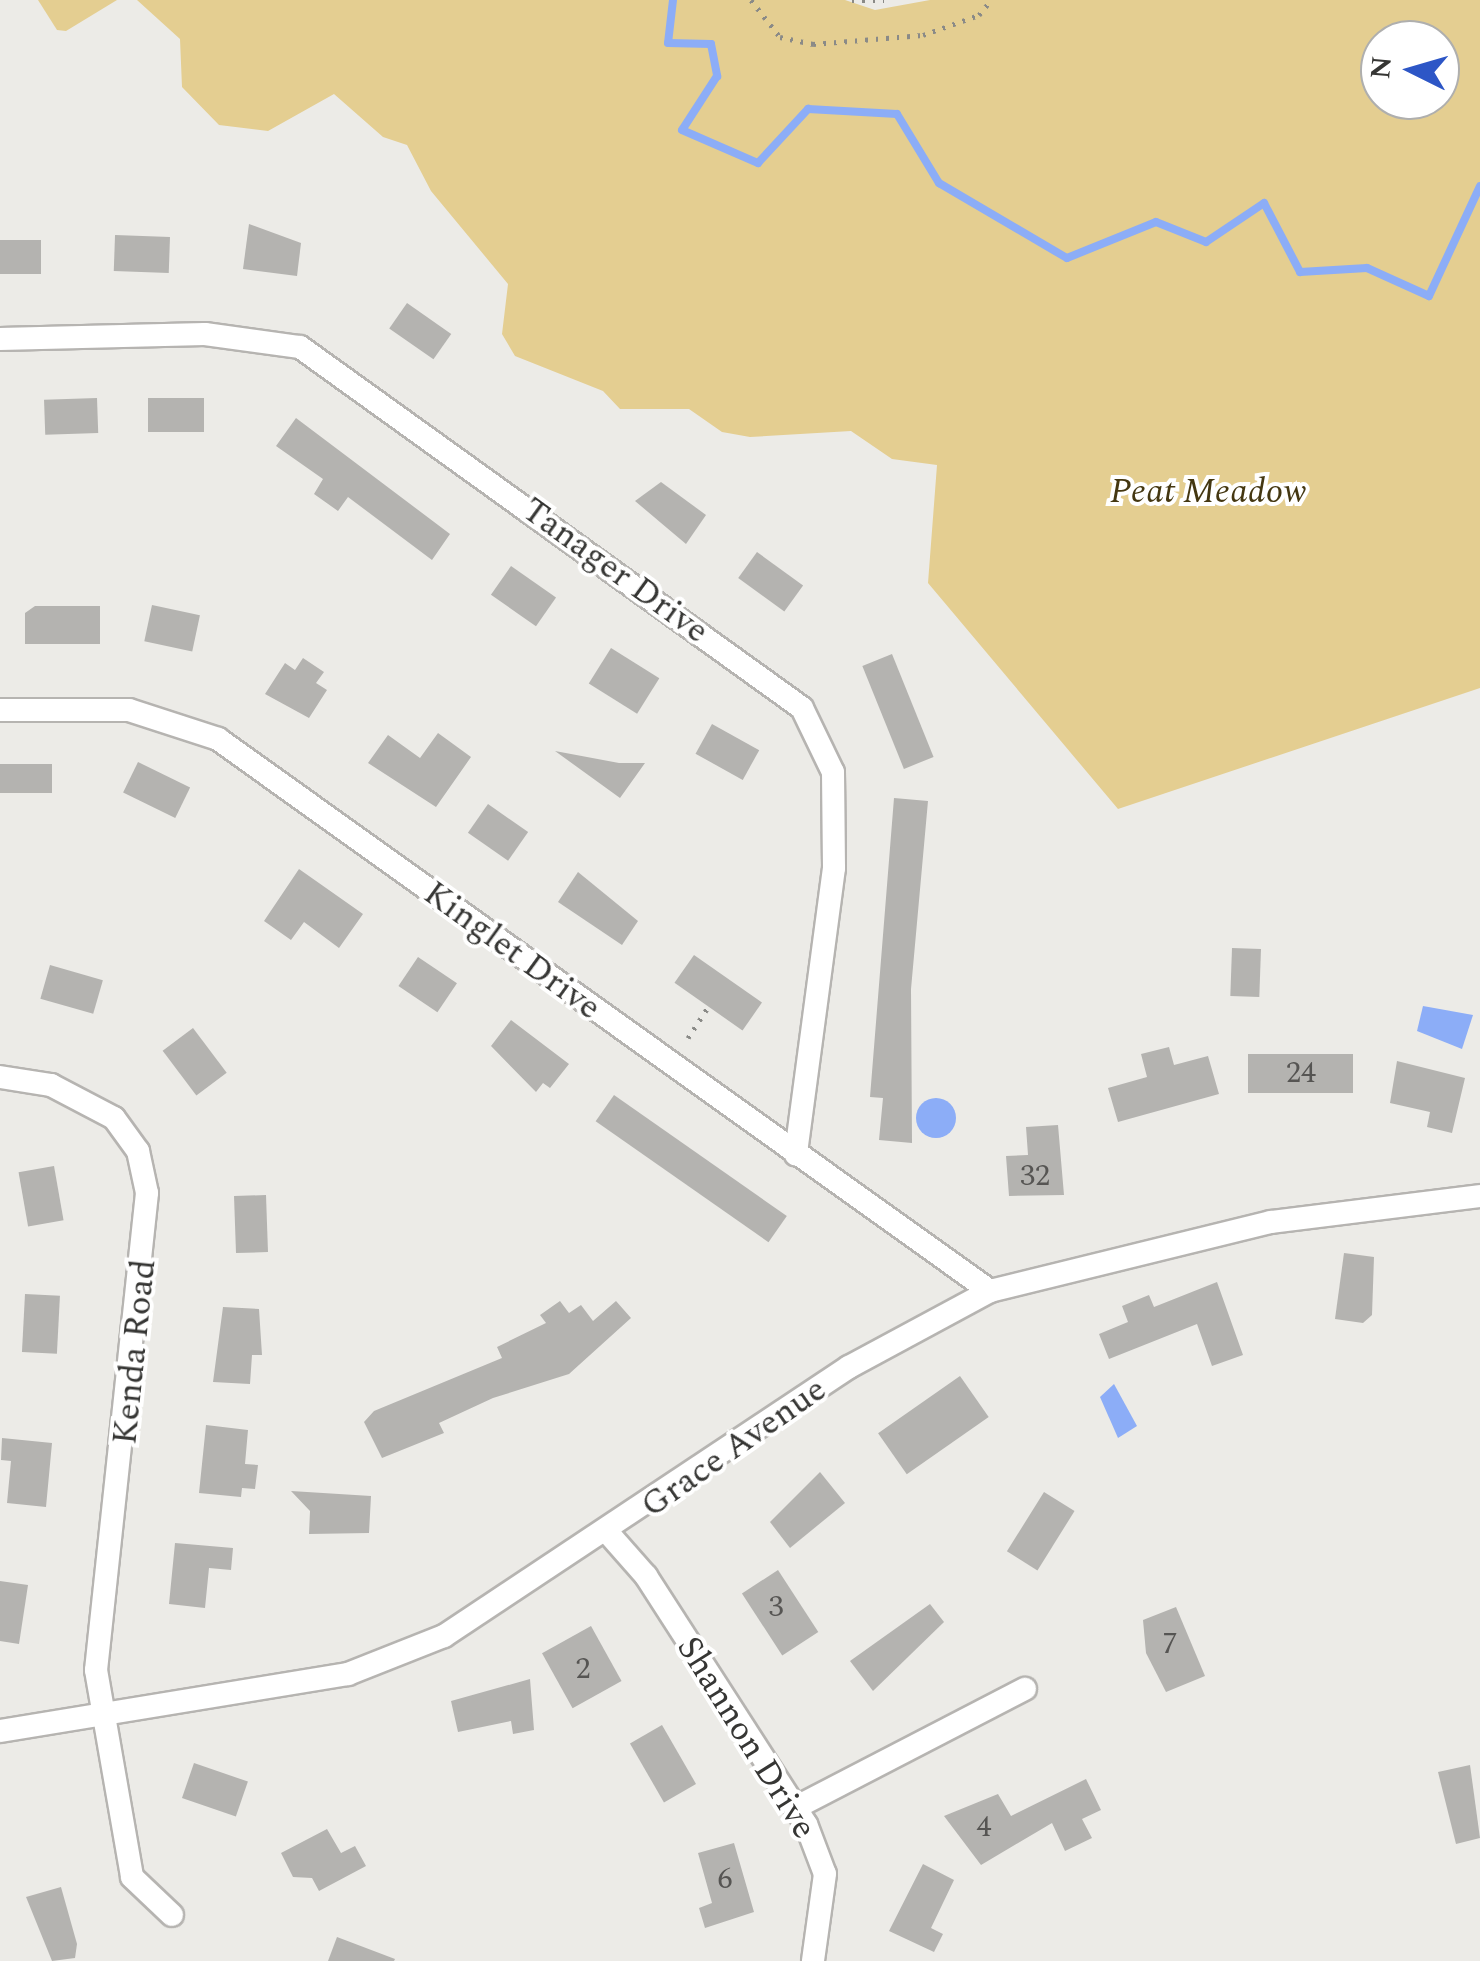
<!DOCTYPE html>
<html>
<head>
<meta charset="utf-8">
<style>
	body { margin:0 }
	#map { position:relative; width:1480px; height:1961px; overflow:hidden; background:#ecebe7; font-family:Spectral,serif }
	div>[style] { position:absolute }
	.green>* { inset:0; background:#e4ce91 }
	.water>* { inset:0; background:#8cadf7 }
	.round { border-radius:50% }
	.stream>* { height:8px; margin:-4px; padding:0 4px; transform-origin:4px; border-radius:4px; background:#8cadf7 }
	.building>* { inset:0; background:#b4b3b0; transform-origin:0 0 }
	.path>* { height:5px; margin-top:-2.5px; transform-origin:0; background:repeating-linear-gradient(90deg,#8a8a87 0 2.5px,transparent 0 10.5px) }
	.roads { filter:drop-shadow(2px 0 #b6b4b1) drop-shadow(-2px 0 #b6b4b1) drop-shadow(0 2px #b6b4b1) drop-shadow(0 -2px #b6b4b1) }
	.minor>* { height:22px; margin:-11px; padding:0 11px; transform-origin:11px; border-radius:11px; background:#fff }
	span { translate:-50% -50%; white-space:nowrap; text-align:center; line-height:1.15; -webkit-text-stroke:8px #fff; paint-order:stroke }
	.number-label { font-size:30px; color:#565553 }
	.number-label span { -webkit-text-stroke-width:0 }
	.park-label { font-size:35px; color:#443711; font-style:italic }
	.street-label { font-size:35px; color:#363634 }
	.north { position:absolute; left:1360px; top:20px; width:100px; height:100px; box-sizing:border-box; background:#fff; border:2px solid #afafae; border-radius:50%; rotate:275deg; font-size:28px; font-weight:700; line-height:40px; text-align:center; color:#363634 }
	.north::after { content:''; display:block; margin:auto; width:35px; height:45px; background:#2d56c6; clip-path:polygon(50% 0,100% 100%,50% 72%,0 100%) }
</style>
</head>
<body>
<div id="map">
	<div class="green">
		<i style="clip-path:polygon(38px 0,117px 0,66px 31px,57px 30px)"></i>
		<i style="clip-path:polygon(evenodd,137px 0,845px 0,875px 10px,930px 0,1480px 0,1480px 688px,1118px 809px,928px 583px,937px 465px,892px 459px,851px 431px,750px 437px,722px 432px,689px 409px,620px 409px,603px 391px,515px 356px,502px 334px,508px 284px,431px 191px,407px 145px,383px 137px,334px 94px,268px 131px,219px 125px,182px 87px,180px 39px,137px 0,1380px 40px,1440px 40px,1440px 100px,1380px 100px,1380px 40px)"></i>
	</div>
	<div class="water">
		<i style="clip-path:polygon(1423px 1006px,1473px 1015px,1462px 1049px,1417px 1031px)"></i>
		<i class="round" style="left:916px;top:1098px;width:40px;height:40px"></i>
		<i style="clip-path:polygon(1114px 1384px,1137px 1426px,1118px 1438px,1100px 1397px)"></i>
	</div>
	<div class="stream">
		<i style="left:673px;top:0;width:43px;rotate:96.6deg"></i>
		<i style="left:668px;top:43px;width:43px;rotate:1.3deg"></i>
		<i style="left:711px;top:44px;width:33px;rotate:79deg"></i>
		<i style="left:717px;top:76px;width:64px;rotate:122.9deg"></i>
		<i style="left:682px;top:130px;width:83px;rotate:23.5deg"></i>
		<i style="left:758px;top:163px;width:74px;rotate:-47.2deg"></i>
		<i style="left:808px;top:109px;width:89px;rotate:3.2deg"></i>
		<i style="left:897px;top:114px;width:81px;rotate:58.7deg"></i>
		<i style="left:939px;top:183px;width:148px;rotate:30.4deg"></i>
		<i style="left:1067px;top:258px;width:96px;rotate:-22deg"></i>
		<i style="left:1156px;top:222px;width:54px;rotate:21.8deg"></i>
		<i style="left:1206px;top:242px;width:70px;rotate:-33.9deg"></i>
		<i style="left:1264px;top:203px;width:78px;rotate:62.4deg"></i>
		<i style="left:1300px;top:272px;width:67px;rotate:-3.4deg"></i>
		<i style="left:1367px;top:268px;width:68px;rotate:24.3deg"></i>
		<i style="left:1429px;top:296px;width:121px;rotate:-65.1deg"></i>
	</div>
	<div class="building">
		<i style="clip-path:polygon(249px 224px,301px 243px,297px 276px,243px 269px)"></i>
		<i style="left:170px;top:237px;width:36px;height:55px;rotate:92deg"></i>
		<i style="left:0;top:240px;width:41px;height:34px"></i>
		<i style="left:407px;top:303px;width:54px;height:31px;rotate:35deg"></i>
		<i style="left:97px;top:398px;width:35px;height:53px;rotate:88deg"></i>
		<i style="left:148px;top:398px;width:56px;height:34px"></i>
		<i style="clip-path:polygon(296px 418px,450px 534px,432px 560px,348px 497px,338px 511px,314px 494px,323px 479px,276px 446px)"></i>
		<i style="clip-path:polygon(661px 482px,706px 515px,686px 544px,635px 501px)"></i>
		<i style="left:757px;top:552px;width:57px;height:32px;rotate:36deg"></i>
		<i style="left:511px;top:566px;width:55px;height:35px;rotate:35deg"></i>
		<i style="left:152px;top:605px;width:49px;height:37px;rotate:12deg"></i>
		<i style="clip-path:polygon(35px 606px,100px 606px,100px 644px,25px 644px,25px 613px)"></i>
		<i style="left:611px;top:648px;width:57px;height:42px;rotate:32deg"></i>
		<i style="left:892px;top:654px;width:111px;height:32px;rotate:68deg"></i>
		<i style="clip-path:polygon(303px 658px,324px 672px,316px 683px,327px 690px,309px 718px,265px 694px,285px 663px,295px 670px)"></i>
		<i style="left:712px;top:724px;width:54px;height:34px;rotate:29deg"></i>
		<i style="clip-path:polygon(438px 733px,471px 757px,436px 807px,368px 763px,388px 735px,420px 758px)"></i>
		<i style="clip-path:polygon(555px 751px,619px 763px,645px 763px,620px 798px)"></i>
		<i style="left:138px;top:762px;width:58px;height:34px;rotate:26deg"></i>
		<i style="left:52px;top:764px;width:29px;height:52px;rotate:90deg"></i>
		<i style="clip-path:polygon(894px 798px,928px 801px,911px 989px,912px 1143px,879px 1140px,883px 1098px,870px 1097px)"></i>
		<i style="left:488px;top:804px;width:49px;height:35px;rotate:35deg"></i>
		<i style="clip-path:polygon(299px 869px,363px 914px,339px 948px,304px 922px,291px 940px,264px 921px)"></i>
		<i style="clip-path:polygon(578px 872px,638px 921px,622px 945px,558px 902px)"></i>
		<i style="left:1232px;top:948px;width:29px;height:48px;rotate:2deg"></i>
		<i style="left:694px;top:955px;width:83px;height:34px;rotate:35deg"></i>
		<i style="left:418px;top:957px;width:47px;height:35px;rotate:34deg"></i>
		<i style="left:50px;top:965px;width:55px;height:35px;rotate:16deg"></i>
		<i style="clip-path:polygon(511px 1020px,569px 1064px,550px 1088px,543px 1083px,536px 1092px,491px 1046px)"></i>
		<i style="left:193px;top:1028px;width:56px;height:38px;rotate:53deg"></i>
		<i style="clip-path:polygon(1169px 1047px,1174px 1065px,1208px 1056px,1219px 1094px,1118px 1122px,1108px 1088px,1147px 1077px,1141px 1054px)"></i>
		<i style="left:1248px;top:1054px;width:105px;height:39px"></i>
		<i style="clip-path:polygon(1397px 1061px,1465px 1078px,1452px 1133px,1427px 1127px,1430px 1112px,1390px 1103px)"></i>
		<i style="left:614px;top:1095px;width:211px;height:32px;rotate:35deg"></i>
		<i style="clip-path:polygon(1058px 1125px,1064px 1195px,1009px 1196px,1006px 1156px,1028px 1155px,1026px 1127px)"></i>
		<i style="left:54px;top:1166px;width:55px;height:36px;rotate:80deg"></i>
		<i style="left:266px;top:1195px;width:57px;height:32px;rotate:88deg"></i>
		<i style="clip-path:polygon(1344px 1253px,1374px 1257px,1372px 1315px,1363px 1323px,1335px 1319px)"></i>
		<i style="clip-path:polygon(1217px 1282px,1243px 1355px,1212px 1366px,1197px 1324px,1109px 1359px,1099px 1334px,1128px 1322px,1122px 1306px,1149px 1295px,1154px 1307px)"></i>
		<i style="left:25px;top:1294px;width:35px;height:58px;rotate:3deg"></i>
		<i style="clip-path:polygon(560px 1301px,569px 1313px,581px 1305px,593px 1321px,616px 1301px,631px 1318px,569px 1374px,493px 1398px,439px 1423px,444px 1433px,382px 1458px,364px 1422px,374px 1411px,502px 1358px,497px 1347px,546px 1323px,540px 1315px)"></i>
		<i style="clip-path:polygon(223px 1307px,259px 1309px,262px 1355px,252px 1355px,250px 1384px,213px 1382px)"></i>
		<i style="left:960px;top:1376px;width:50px;height:100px;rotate:55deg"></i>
		<i style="clip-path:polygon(206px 1425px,248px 1430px,245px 1464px,258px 1465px,255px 1489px,242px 1488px,241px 1497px,199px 1493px)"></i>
		<i style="clip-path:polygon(2px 1438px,52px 1443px,46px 1507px,7px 1503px,11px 1461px,1px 1460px)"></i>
		<i style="clip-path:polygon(820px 1472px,845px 1503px,790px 1548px,770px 1522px)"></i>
		<i style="clip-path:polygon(291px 1491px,371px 1496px,369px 1533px,309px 1534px,310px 1511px)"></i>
		<i style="left:1044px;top:1492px;width:36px;height:70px;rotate:32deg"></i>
		<i style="clip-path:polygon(175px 1543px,233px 1548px,231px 1570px,209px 1568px,205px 1608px,169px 1604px)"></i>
		<i style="left:778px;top:1570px;width:74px;height:43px;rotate:57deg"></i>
		<i style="clip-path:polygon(0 1581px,28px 1585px,19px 1644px,0 1641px)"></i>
		<i style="clip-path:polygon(930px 1604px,944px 1622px,873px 1691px,850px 1661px)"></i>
		<i style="clip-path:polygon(1176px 1607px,1205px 1676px,1166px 1692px,1146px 1653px,1143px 1620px)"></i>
		<i style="left:591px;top:1626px;width:63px;height:56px;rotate:61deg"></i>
		<i style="clip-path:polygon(530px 1679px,534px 1730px,513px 1734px,511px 1721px,458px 1732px,451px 1701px)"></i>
		<i style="left:662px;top:1725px;width:68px;height:37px;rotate:60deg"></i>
		<i style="left:194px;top:1763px;width:57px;height:37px;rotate:19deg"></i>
		<i style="clip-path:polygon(1470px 1765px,1480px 1838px,1456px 1844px,1438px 1772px)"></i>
		<i style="clip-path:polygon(1086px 1779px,1101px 1810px,1082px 1819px,1092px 1838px,1065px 1851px,1052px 1823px,981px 1865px,944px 1816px,998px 1794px,1011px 1816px)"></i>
		<i style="clip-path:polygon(327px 1829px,341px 1853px,355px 1846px,366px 1866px,319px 1891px,312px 1878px,293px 1877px,281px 1853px)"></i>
		<i style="clip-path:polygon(734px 1843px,754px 1912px,705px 1928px,699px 1908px,712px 1903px,698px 1853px)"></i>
		<i style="clip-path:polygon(923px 1864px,954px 1880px,931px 1928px,943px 1934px,934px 1952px,889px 1931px)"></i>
		<i style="clip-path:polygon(61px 1887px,77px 1944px,75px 1958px,52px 1961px,26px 1897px)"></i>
		<i style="clip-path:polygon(337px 1937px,395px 1959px,394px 1961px,328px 1961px)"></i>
	</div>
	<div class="path">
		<i style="left:751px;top:0;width:47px;rotate:51.9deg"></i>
		<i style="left:780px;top:37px;width:34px;rotate:12deg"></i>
		<i style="left:813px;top:44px;width:110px;rotate:-4.7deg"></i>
		<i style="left:923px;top:35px;width:59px;rotate:-19.7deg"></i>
		<i style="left:979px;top:15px;width:19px;rotate:-51deg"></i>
		<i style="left:852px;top:0;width:32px"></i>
		<i style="left:688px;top:1038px;width:35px;rotate:-57deg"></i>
	</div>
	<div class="roads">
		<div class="minor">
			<i style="left:0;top:339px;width:205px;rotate:-1.4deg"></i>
			<i style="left:205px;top:334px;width:96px;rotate:7.8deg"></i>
			<i style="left:300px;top:347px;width:618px;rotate:35.72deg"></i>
			<i style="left:802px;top:708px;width:71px;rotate:64.2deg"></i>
			<i style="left:833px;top:772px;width:96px;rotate:89.4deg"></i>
			<i style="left:834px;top:868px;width:289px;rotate:97.6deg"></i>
			<i style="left:0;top:710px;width:129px"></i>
			<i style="left:129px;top:710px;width:94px;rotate:18deg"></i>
			<i style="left:218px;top:739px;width:949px;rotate:35.57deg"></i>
			<i style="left:0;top:1077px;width:52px;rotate:8.9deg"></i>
			<i style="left:51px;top:1085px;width:71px;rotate:27.6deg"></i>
			<i style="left:114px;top:1118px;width:41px;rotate:54deg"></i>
			<i style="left:138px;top:1151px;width:43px;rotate:77.9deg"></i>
			<i style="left:147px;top:1193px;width:480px;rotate:96.1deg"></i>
			<i style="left:96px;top:1670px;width:210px;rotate:80.1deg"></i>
			<i style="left:132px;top:1877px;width:55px;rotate:43.5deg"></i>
			<i style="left:609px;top:1534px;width:56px;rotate:48.6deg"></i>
			<i style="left:646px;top:1576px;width:295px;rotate:57.2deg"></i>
			<i style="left:806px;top:1824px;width:53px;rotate:69.2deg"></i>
			<i style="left:825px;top:1874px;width:88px;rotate:97.9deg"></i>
			<i style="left:0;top:1731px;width:353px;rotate:-9.3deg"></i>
			<i style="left:348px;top:1674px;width:103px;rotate:-21.6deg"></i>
			<i style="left:444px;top:1636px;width:486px;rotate:-33.6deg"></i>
			<i style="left:849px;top:1367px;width:160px;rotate:-28.3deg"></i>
			<i style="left:990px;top:1291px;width:289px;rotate:-13.8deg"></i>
			<i style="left:1271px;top:1222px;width:211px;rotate:-7.1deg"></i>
			<i style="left:795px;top:1808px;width:259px;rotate:-27.4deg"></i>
		</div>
	</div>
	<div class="number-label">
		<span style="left:1301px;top:1073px">24</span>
		<span style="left:1035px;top:1176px">32</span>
		<span style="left:776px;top:1607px">3</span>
		<span style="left:1170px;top:1644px">7</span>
		<span style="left:583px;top:1669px">2</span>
		<span style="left:984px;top:1827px">4</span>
		<span style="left:725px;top:1879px">6</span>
	</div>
	<div class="park-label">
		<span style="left:1208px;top:492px">Peat Meadow</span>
	</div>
	<div class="street-label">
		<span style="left:615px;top:571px;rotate:36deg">Tanager Drive</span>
		<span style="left:512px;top:951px;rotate:36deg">Kinglet Drive</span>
		<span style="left:135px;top:1352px;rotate:-84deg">Kenda Road</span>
		<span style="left:734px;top:1448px;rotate:-35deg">Grace Avenue</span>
		<span style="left:746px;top:1738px;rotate:58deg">Shannon Drive</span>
	</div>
	<div class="north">N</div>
</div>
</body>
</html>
